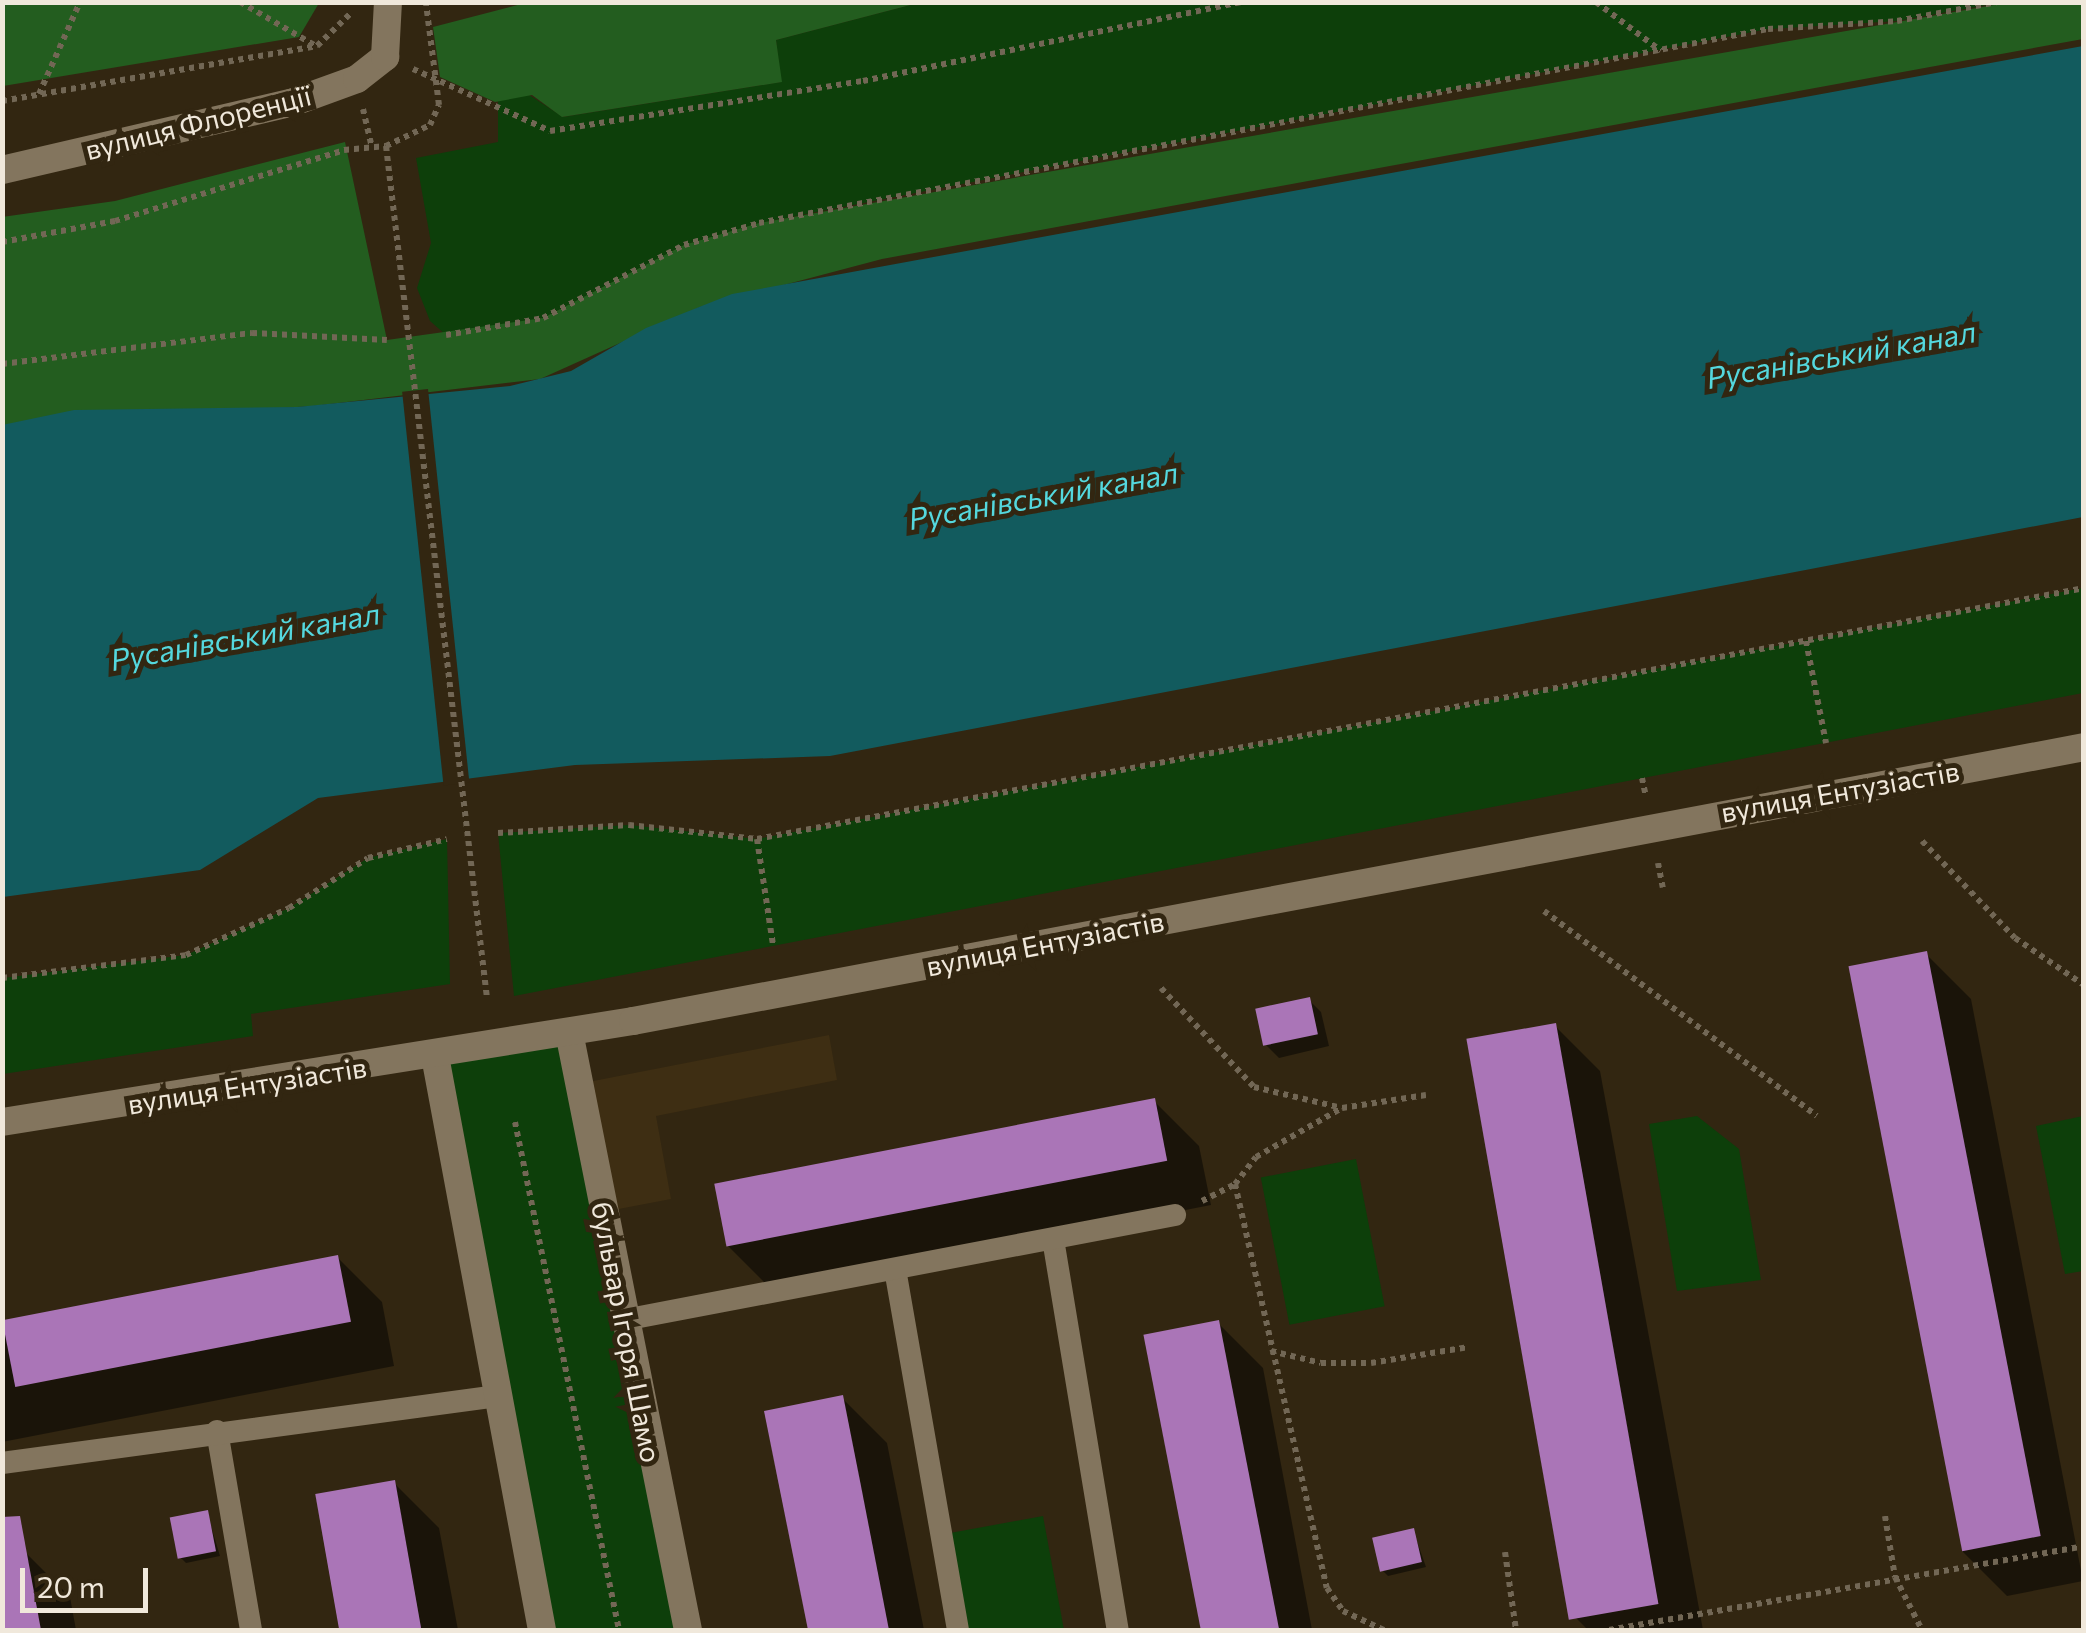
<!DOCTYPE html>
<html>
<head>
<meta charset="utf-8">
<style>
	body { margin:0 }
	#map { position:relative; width:2086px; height:1633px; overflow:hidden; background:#322611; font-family:Commissioner,sans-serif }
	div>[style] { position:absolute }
	.built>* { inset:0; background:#3e2e13 }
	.green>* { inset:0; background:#0d3f0a; transform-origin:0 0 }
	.forest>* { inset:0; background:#235d1f }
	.water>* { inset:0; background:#125b5e }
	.pier>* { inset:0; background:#322611; transform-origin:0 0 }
	.shadow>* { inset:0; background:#0007 }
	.building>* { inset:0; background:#aa75b7; transform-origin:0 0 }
	.path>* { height:6px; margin-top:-3px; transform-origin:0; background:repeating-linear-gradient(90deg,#726755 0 5px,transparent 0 10px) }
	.service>* { height:22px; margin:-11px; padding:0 11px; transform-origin:11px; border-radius:11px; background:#83755e }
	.minor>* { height:28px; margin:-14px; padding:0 14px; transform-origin:14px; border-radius:14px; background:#83755e }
	.tertiary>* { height:28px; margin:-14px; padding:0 14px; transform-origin:14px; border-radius:14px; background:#83755e }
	span { translate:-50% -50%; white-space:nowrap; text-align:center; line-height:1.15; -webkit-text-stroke:10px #322611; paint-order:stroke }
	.street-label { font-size:28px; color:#f0e8db }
	.water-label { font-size:30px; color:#54d8de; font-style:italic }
	.frame { position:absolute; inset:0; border:5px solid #f0e8db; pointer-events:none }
	.scale { position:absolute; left:20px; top:1568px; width:128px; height:45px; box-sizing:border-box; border:5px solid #f0e8db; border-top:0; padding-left:12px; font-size:30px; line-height:35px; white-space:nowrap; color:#f0e8db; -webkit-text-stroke:8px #322611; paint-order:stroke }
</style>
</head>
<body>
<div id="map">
	<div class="built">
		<i style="clip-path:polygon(829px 1035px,837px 1080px,656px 1116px,671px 1199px,603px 1212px,578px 1084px)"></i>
	</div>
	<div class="green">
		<i style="clip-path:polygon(918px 3px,1998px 3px,1897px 21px,1768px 29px,759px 223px,684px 245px,543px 318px,446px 335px,430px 321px,417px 288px,431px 243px,416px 158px,498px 142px,498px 101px,469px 56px,563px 117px,781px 82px,776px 40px)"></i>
		<i style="clip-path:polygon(2083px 588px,2083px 693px,514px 996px,498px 833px,629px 825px,757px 839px)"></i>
		<i style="clip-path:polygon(447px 839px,450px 984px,251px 1014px,253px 1036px,3px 1074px,3px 978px,186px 955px,289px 908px,368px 858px)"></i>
		<i style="left:569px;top:1032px;width:610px;height:136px;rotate:79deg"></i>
		<i style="clip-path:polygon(1697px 1116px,1739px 1149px,1761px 1280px,1677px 1291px,1649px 1124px)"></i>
		<i style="clip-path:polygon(2083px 1116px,2083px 1271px,2065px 1274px,2036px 1126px)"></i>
		<i style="left:1356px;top:1159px;width:150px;height:97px;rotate:79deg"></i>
		<i style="clip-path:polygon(1043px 1516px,1064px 1630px,967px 1630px,950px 1533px)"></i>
	</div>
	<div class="forest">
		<i style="clip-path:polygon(3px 2px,319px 2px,319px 3px,299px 37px,3px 86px)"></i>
		<i style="clip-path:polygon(525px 3px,525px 2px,918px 3px,776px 40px,782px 82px,562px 117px,532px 95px,495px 102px,440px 77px,433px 27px)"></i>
		<i style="clip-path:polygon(2005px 3px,2083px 3px,2083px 39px,882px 259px,700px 307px,540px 379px,313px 406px,3px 426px,2px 217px,115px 201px,345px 142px,387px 340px,543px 318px,684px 245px,759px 223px)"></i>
	</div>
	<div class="water">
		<i style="clip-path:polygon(2083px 46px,2083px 517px,830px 756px,575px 765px,318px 798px,200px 870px,3px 897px,2px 425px,74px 410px,297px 407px,510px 386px,571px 371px,646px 328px,732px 294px)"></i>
	</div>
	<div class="pier">
		<i style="left:428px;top:389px;width:396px;height:26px;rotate:84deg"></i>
	</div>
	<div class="shadow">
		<i style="clip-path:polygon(1926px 954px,1971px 999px,2083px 1581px,2007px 1596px,1962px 1551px)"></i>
		<i style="clip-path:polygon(1309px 1000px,1321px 1012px,1329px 1046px,1279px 1058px,1266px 1045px)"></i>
		<i style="clip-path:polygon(1555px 1026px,1600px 1071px,1703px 1630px,1588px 1630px,1576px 1618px)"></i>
		<i style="clip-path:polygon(1154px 1101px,1199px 1146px,1211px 1205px,773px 1291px,728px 1246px)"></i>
		<i style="clip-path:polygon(337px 1257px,382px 1302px,394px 1366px,2px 1442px,2px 1322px)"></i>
		<i style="clip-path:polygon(1218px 1323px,1263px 1368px,1312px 1630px,1202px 1630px,1146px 1336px)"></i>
		<i style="clip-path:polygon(842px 1398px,887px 1443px,924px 1630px,810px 1630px,767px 1413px)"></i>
		<i style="clip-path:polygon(394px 1483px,439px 1528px,458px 1630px,342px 1630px,318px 1497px)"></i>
		<i style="clip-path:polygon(207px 1513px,220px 1556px,186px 1563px,180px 1557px)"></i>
		<i style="clip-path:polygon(1413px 1530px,1426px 1567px,1388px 1576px,1382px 1570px)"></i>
		<i style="clip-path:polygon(25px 1552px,70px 1597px,76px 1630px,2px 1630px,2px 1557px)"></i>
	</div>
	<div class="building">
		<i style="left:1927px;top:951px;width:596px;height:80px;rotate:79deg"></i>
		<i style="left:1310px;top:997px;width:38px;height:56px;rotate:78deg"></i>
		<i style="left:1556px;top:1023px;width:590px;height:91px;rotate:80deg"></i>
		<i style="left:1155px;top:1098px;width:64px;height:449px;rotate:79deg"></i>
		<i style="left:338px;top:1255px;width:68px;height:342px;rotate:79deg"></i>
		<i style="left:1219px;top:1320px;width:315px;height:77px;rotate:79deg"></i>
		<i style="clip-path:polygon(843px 1395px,861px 1486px,889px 1630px,808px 1630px,764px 1411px)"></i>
		<i style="left:395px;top:1480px;width:152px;height:81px;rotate:80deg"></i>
		<i style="left:208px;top:1510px;width:42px;height:39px;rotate:79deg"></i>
		<i style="clip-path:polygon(20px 1516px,41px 1630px,2px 1630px,2px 1517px)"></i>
		<i style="left:1414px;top:1528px;width:35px;height:43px;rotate:77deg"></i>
	</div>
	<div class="path">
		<i style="left:240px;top:2px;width:88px;rotate:30.1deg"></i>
		<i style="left:1596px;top:2px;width:81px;rotate:37deg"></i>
		<i style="left:413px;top:69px;width:150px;rotate:24.3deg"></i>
		<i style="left:550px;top:131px;width:317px;rotate:-9.1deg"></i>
		<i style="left:863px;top:81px;width:386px;rotate:-11.8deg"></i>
		<i style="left:39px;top:94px;width:101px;rotate:-66deg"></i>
		<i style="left:2px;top:101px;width:320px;rotate:-9.9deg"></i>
		<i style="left:317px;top:46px;width:49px;rotate:-44.2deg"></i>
		<i style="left:363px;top:109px;width:39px;rotate:77deg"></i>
		<i style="left:386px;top:146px;width:858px;rotate:83.24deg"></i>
		<i style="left:2px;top:242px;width:115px;rotate:-10.5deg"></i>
		<i style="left:115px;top:221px;width:240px;rotate:-17.2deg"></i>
		<i style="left:344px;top:150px;width:42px;rotate:-5.4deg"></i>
		<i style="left:386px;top:146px;width:49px;rotate:-25.5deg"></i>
		<i style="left:430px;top:125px;width:22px;rotate:-66deg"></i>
		<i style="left:439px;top:105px;width:102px;rotate:-97.3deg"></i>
		<i style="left:446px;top:335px;width:98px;rotate:-9.9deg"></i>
		<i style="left:543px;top:318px;width:159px;rotate:-27.4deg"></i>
		<i style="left:684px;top:245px;width:78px;rotate:-16.3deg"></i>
		<i style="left:759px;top:223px;width:1027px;rotate:-10.88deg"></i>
		<i style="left:1768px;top:29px;width:129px;rotate:-3.5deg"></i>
		<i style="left:1897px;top:21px;width:103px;rotate:-10.7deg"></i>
		<i style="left:2px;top:364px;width:252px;rotate:-7.1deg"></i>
		<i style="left:252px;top:333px;width:135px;rotate:3deg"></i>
		<i style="left:1806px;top:641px;width:104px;rotate:78.9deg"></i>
		<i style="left:1642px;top:778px;width:19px;rotate:78deg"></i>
		<i style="left:498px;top:833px;width:131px;rotate:-3.5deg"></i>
		<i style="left:629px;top:825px;width:129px;rotate:6.2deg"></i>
		<i style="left:757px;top:839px;width:1351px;rotate:-10.71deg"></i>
		<i style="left:757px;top:839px;width:107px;rotate:81.4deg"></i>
		<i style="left:1922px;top:841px;width:134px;rotate:46.2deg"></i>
		<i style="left:2015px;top:938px;width:83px;rotate:34.3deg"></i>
		<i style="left:1658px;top:863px;width:25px;rotate:79deg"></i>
		<i style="left:1544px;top:911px;width:341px;rotate:36.9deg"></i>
		<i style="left:2px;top:978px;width:185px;rotate:-7.1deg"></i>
		<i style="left:186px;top:955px;width:113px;rotate:-24.5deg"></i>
		<i style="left:289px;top:908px;width:93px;rotate:-32.3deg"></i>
		<i style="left:368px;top:858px;width:81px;rotate:-13.5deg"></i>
		<i style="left:1161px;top:988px;width:136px;rotate:46.8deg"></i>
		<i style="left:1254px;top:1087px;width:90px;rotate:13.4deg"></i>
		<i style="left:515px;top:1122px;width:519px;rotate:78.43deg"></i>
		<i style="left:1235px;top:1184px;width:34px;rotate:-52deg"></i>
		<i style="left:1256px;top:1157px;width:99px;rotate:-29.7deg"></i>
		<i style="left:1342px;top:1108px;width:85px;rotate:-8.8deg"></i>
		<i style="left:1202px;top:1201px;width:37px;rotate:-27deg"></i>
		<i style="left:1235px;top:1184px;width:414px;rotate:77.2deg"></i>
		<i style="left:1327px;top:1588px;width:28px;rotate:55deg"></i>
		<i style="left:1343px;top:1611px;width:45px;rotate:24.9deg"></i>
		<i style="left:1271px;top:1351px;width:51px;rotate:13.5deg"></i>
		<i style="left:1321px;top:1363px;width:50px"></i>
		<i style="left:1371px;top:1363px;width:99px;rotate:-9.3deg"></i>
		<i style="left:1885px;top:1516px;width:62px;rotate:80.7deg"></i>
		<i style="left:1895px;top:1577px;width:59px;rotate:63deg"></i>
		<i style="left:1505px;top:1552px;width:79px;rotate:82deg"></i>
		<i style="left:1609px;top:1630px;width:482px;rotate:-10deg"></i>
	</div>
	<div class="service">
		<i style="left:1053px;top:1239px;width:396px;rotate:80.6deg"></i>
		<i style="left:895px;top:1269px;width:366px;rotate:80.1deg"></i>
		<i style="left:624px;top:1320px;width:561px;rotate:-10.79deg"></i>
		<i style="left:217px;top:1431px;width:202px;rotate:80.3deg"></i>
		<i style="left:2px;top:1463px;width:500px;rotate:-7.7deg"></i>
	</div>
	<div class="minor">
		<i style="left:2px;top:170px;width:297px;rotate:-13.1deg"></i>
		<i style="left:291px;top:103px;width:70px;rotate:-20deg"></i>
		<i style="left:357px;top:79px;width:36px;rotate:-38deg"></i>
		<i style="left:385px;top:57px;width:55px;rotate:-86.9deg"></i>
		<i style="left:569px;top:1032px;width:610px;rotate:78.75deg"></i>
		<i style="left:435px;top:1056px;width:584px;rotate:79.44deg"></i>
	</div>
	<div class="tertiary">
		<i style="left:2px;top:1122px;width:639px;rotate:-9.09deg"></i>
		<i style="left:633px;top:1021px;width:1477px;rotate:-10.69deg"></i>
	</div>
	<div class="street-label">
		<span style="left:198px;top:122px;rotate:-14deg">вулиця Флоренції</span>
		<span style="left:1840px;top:791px;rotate:-10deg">вулиця Ентузіастів</span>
		<span style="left:1045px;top:943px;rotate:-11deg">вулиця Ентузіастів</span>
		<span style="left:247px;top:1085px;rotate:-9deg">вулиця Ентузіастів</span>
		<span style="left:627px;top:1332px;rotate:79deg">бульвар Ігоря Шамо</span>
	</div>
	<div class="water-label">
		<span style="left:1841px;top:354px;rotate:-10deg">Русанівський канал</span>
		<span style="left:1043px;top:495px;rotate:-10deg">Русанівський канал</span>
		<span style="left:245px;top:636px;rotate:-10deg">Русанівський канал</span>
	</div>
	<div class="frame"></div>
	<div class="scale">20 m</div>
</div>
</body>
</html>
